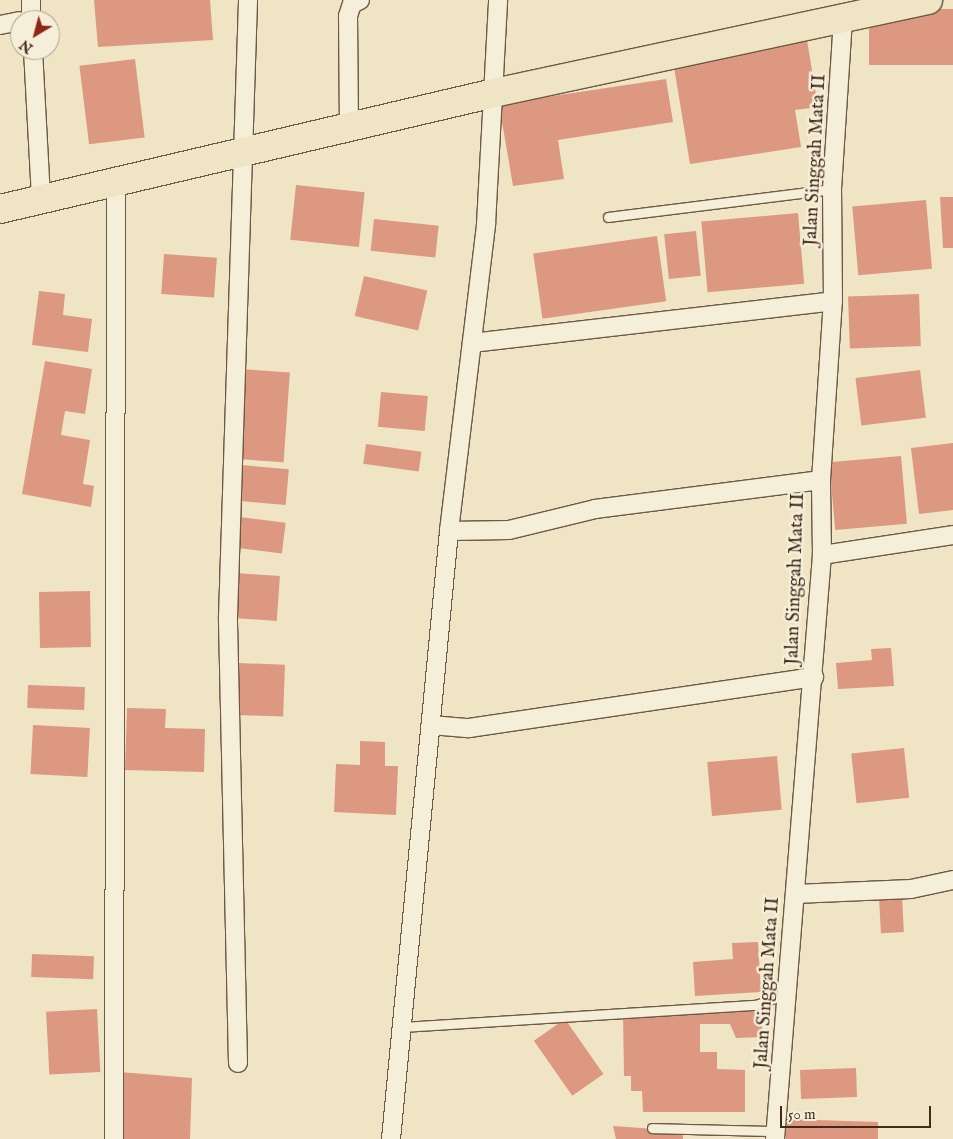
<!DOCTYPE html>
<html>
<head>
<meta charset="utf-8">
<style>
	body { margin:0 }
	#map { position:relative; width:953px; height:1139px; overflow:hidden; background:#efe5c4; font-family:"IM FELL English",serif }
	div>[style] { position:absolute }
	.building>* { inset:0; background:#dc9880; transform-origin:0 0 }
	.roads { filter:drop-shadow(1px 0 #6d5945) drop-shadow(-1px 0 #6d5945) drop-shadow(0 1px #6d5945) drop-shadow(0 -1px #6d5945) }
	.service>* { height:9px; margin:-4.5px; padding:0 4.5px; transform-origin:4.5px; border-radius:4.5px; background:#f5eed9 }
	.minor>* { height:18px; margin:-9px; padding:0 9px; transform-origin:9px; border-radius:9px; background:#f5eed9 }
	.trunk>* { height:28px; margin:-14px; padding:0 14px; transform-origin:14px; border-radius:14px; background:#efe5c4 }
	span { translate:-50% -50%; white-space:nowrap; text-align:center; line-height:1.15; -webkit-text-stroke:5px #f5eed9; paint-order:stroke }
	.street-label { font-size:19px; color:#422a1b }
	.north { position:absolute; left:10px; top:10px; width:50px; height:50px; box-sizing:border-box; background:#f5eed9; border:1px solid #ada08d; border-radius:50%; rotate:217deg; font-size:14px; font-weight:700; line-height:20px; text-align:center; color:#422a1b }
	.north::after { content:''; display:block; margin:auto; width:18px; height:22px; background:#8f2418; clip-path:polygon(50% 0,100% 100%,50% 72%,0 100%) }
	.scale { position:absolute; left:780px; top:1106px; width:151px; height:22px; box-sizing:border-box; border:2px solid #422a1b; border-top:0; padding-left:6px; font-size:15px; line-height:18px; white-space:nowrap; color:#422a1b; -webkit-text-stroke:4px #f5eed9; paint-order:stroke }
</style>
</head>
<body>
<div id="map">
	<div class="building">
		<i style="clip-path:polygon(94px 0,210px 0,213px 40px,98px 47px)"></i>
		<i style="left:953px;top:9px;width:56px;height:84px;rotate:90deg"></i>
		<i style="clip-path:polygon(807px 40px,818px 107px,795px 110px,801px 147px,690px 164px,673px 61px)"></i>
		<i style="left:135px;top:59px;width:79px;height:56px;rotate:83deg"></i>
		<i style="clip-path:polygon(666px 79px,673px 122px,558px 140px,564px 179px,513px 186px,499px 104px)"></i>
		<i style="left:296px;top:185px;width:69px;height:55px;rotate:6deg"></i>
		<i style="clip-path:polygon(940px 197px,953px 197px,953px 248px,943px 248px)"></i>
		<i style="left:926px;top:200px;width:69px;height:74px;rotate:85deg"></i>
		<i style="left:798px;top:213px;width:71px;height:97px;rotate:85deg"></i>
		<i style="left:374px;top:219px;width:65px;height:32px;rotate:6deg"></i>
		<i style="left:696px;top:231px;width:45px;height:32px;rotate:84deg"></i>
		<i style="left:657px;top:236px;width:66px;height:125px;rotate:82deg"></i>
		<i style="left:164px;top:254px;width:53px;height:40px;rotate:4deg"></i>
		<i style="left:364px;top:276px;width:65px;height:41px;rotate:13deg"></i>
		<i style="clip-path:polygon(39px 291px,65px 294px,63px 315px,92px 319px,88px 352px,32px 345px)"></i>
		<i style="left:919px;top:294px;width:52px;height:71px;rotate:88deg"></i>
		<i style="clip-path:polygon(45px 361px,92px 369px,85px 414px,65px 411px,61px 435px,90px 440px,83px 484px,94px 486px,91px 507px,22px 494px)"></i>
		<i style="left:241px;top:369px;width:49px;height:90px;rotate:4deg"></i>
		<i style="left:920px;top:370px;width:48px;height:65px;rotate:83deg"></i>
		<i style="left:381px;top:392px;width:47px;height:35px;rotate:5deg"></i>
		<i style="clip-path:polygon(953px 443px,953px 510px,919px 514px,911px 448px)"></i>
		<i style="left:366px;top:444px;width:56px;height:20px;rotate:8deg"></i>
		<i style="left:901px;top:456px;width:68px;height:72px;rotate:85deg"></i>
		<i style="left:241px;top:465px;width:48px;height:36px;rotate:5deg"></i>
		<i style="left:239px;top:517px;width:47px;height:31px;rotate:7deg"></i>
		<i style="left:236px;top:573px;width:44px;height:45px;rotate:4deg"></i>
		<i style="left:90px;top:591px;width:56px;height:51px;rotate:89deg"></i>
		<i style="clip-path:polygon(891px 648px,894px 686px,838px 689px,836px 663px,872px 660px,871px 649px)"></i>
		<i style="left:238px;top:663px;width:47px;height:52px;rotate:2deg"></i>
		<i style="left:28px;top:685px;width:57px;height:23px;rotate:2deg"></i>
		<i style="clip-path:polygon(127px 708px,166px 709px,165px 728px,205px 729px,204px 772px,125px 770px)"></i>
		<i style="left:33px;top:725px;width:57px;height:49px;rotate:3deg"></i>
		<i style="clip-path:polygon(360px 741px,385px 742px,385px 766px,398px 766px,396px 815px,334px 812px,336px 764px,360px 765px)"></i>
		<i style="left:904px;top:748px;width:50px;height:53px;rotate:84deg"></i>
		<i style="left:777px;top:756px;width:54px;height:70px;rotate:85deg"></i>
		<i style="left:902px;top:896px;width:36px;height:23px;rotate:87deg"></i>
		<i style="clip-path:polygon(758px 942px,761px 992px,695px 996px,693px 962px,733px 959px,732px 943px)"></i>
		<i style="left:32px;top:954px;width:62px;height:23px;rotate:2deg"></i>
		<i style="left:97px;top:1009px;width:63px;height:51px;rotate:87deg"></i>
		<i style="clip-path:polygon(755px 1010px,755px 1021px,762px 1021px,762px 1037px,736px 1038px,730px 1024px,700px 1024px,700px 1052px,717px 1052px,717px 1069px,745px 1070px,745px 1112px,643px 1112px,642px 1091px,631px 1091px,631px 1076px,624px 1076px,623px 1014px)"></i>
		<i style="left:565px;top:1019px;width:67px;height:38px;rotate:55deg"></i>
		<i style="left:856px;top:1068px;width:29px;height:56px;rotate:88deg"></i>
		<i style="clip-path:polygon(120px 1072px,192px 1078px,190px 1139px,122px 1139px)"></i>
		<i style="clip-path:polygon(786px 1119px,878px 1122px,878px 1139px,786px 1139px)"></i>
		<i style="clip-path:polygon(613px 1126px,683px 1131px,683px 1139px,616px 1139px)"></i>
	</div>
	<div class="roads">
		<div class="service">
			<i style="left:608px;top:217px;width:226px;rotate:-7.1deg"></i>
			<i style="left:402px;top:1027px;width:355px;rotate:-3.6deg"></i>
			<i style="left:756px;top:1005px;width:34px;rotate:-21deg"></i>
			<i style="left:652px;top:1128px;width:124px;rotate:1.4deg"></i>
		</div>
		<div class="minor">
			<i style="left:31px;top:0;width:20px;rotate:90deg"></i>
			<i style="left:0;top:25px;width:20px;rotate:-11deg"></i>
			<i style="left:33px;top:50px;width:149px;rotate:86.9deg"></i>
			<i style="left:349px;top:129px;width:113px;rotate:-90.5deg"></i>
			<i style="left:348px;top:16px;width:13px;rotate:-72deg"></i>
			<i style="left:352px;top:4px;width:9px;rotate:-27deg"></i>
			<i style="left:472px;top:343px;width:363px;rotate:-6.6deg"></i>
			<i style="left:449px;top:531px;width:60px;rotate:-1deg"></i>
			<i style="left:509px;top:530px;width:89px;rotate:-13.7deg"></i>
			<i style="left:595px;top:509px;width:228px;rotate:-7.3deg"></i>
			<i style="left:822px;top:555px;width:133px;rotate:-8.7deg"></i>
			<i style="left:431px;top:725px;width:38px;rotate:5deg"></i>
			<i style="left:469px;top:728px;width:349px;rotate:-8.4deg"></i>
			<i style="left:795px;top:894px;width:116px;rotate:-2.5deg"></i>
			<i style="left:911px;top:889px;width:43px;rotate:-12.1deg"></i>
			<i style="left:238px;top:1063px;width:446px;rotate:-91.3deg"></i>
			<i style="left:228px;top:617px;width:617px;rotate:-88.14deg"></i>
			<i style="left:114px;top:1139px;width:958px;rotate:-89.88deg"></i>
			<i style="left:391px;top:1139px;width:611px;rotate:-84.55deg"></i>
			<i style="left:449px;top:531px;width:309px;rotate:-83.1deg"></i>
			<i style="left:486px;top:224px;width:224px;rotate:-86.9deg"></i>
			<i style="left:775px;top:1139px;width:586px;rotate:-85.4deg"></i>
			<i style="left:822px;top:555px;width:75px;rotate:-90.8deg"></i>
			<i style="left:821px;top:480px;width:179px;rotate:-86.2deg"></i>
			<i style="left:833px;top:301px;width:112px;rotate:-90.5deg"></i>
			<i style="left:832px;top:189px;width:168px;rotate:-86.3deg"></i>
		</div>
		<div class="trunk">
			<i style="left:0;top:209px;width:507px;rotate:-13.21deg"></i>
			<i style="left:494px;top:93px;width:444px;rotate:-12.1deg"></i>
		</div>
	</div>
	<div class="street-label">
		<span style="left:816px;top:160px;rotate:-87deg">Jalan Singgah Mata II</span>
		<span style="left:796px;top:579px;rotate:-88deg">Jalan Singgah Mata II</span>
		<span style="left:768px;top:983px;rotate:-86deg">Jalan Singgah Mata II</span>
	</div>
	<div class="north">N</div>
	<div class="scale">50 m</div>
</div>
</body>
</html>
